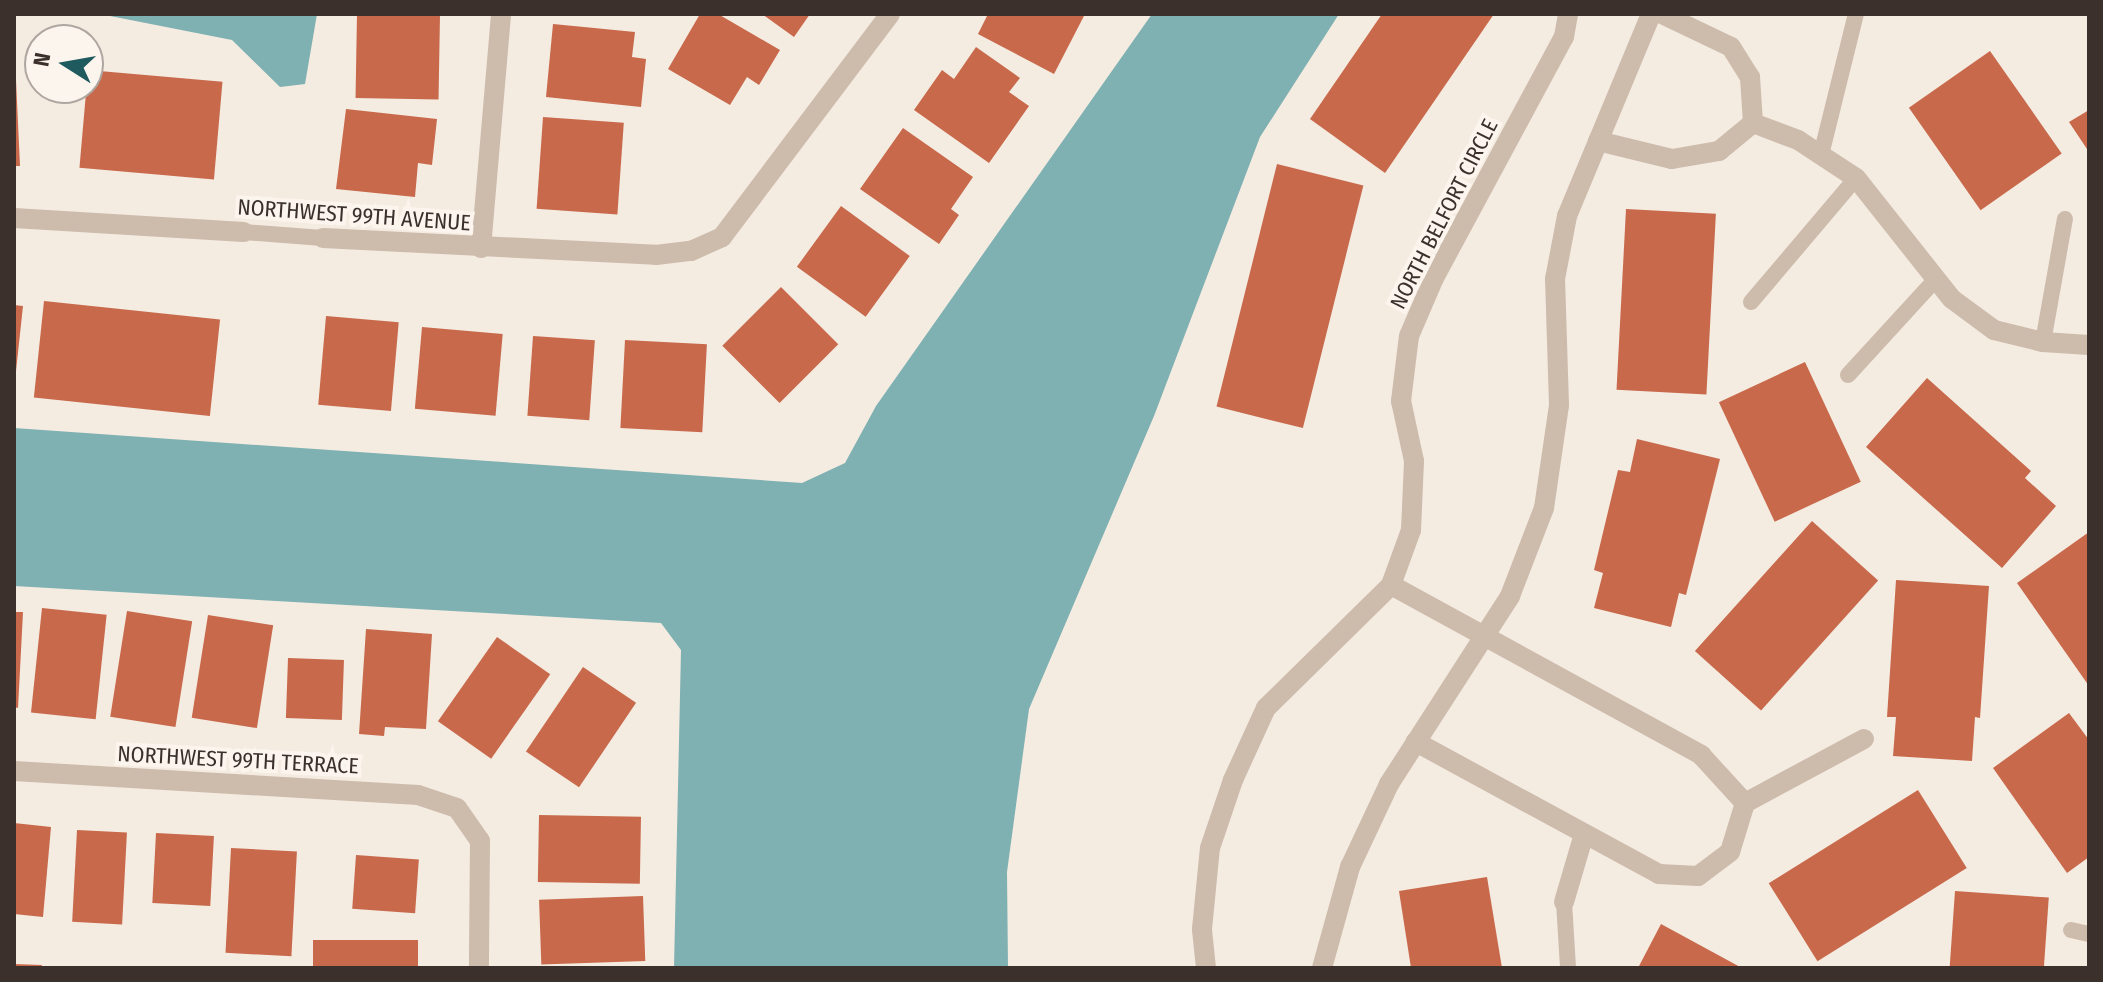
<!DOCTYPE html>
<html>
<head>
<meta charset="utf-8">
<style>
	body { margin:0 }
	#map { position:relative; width:2103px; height:982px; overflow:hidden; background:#f4ebe1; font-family:"Fira Sans Condensed",sans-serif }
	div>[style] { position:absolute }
	.water>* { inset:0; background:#7fb0b2 }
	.building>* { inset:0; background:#c8694b; transform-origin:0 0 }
	.service>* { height:16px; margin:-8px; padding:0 8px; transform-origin:8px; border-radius:8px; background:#cdbbac }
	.minor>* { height:20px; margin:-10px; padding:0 10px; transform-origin:10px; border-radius:10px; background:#cdbbac }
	span { translate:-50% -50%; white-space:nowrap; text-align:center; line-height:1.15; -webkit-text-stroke:8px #fbf5ee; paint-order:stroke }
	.street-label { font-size:22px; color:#3b302b }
	.frame { position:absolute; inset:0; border:16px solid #3b302b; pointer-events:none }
	.north { position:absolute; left:24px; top:24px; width:80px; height:80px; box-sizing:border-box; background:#fbf5ee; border:2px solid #aea6a0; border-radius:50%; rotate:281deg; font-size:22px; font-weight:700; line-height:32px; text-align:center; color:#3b302b }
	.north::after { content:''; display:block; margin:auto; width:28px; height:36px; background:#1f5a5e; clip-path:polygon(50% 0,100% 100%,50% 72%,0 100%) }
</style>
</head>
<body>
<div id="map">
	<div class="water">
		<i style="clip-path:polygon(100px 14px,317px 14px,305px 84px,280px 87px,232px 40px)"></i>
		<i style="clip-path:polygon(1152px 14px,1339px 14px,1260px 137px,1154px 416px,1029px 709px,1007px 872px,1008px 968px,674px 968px,681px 650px,661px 623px,14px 586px,14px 428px,802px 483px,845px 463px,876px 406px)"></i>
	</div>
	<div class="building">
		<i style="left:357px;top:14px;width:83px;height:84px;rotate:1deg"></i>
		<i style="clip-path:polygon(700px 14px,718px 14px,780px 50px,759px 85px,747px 77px,730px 105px,668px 69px)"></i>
		<i style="clip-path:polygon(762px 14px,810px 14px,794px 37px)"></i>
		<i style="clip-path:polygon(988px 14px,1085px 14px,1054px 74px,978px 34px)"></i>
		<i style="clip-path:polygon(1382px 14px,1494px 14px,1385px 173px,1310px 119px)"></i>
		<i style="clip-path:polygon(553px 24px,635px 32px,632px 57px,646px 59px,641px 107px,546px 97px)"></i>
		<i style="clip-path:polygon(14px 37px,20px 166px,14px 166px)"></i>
		<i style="clip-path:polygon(976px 47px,1020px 78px,1009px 92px,1029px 106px,989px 163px,914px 110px,942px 70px,954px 79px)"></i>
		<i style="left:1990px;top:51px;width:125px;height:99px;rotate:55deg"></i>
		<i style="left:88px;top:70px;width:135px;height:98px;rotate:5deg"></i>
		<i style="clip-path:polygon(346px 109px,437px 119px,432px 165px,418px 163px,415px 197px,336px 189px)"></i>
		<i style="clip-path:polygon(2089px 110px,2089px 152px,2069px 122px)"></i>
		<i style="left:543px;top:117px;width:81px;height:92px;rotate:4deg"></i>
		<i style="clip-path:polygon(903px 128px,973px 177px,951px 209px,959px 215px,939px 244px,860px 189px)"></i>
		<i style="left:1277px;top:164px;width:89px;height:250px;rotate:14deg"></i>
		<i style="left:841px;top:206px;width:85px;height:75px;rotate:36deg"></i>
		<i style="left:1626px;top:209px;width:90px;height:181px;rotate:3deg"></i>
		<i style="left:781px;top:287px;width:81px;height:83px;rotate:45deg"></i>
		<i style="left:44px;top:301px;width:177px;height:97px;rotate:6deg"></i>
		<i style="clip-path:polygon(14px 305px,23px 306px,16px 371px,14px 371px)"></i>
		<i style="left:326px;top:316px;width:73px;height:89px;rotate:5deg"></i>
		<i style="left:422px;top:327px;width:81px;height:82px;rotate:5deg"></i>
		<i style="left:533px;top:336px;width:62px;height:80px;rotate:4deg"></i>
		<i style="left:625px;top:340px;width:82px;height:88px;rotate:3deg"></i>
		<i style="left:1805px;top:362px;width:132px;height:95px;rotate:65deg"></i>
		<i style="clip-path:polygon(1927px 378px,2031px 471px,2025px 478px,2056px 506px,2002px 568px,1866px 447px)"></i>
		<i style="clip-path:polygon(1637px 439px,1720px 459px,1686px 595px,1679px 593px,1671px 627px,1594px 608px,1603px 573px,1594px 570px,1618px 470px,1630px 472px)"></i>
		<i style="left:1812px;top:521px;width:89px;height:175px;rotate:42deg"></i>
		<i style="clip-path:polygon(2089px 532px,2089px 686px,2017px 583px)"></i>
		<i style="clip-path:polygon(1896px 580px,1989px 586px,1980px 718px,1975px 717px,1972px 761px,1893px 756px,1896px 717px,1887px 717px)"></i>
		<i style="left:42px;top:608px;width:65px;height:105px;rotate:6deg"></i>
		<i style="left:127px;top:611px;width:66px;height:107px;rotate:9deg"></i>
		<i style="clip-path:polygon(14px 612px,23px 612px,18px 708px,14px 707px)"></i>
		<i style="left:208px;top:615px;width:66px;height:104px;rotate:9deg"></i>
		<i style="clip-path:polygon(366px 629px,432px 634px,426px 729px,385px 727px,384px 736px,359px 734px)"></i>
		<i style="left:497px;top:637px;width:65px;height:103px;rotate:35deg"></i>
		<i style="left:288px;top:658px;width:56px;height:60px;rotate:2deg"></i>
		<i style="left:583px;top:667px;width:64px;height:102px;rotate:34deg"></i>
		<i style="clip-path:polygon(2069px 713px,2089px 740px,2089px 857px,2067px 873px,1993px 768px)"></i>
		<i style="left:1918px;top:790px;width:92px;height:176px;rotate:58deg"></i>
		<i style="left:539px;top:815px;width:102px;height:67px;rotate:1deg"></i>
		<i style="clip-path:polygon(14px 823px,51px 827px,43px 917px,14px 914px)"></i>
		<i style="left:77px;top:830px;width:50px;height:92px;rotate:3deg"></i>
		<i style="left:156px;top:833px;width:58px;height:70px;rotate:3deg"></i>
		<i style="left:231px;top:848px;width:66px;height:105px;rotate:3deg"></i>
		<i style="left:356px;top:855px;width:63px;height:54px;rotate:4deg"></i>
		<i style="clip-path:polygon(1487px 877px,1502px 968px,1411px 968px,1399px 891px)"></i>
		<i style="left:1955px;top:891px;width:94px;height:77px;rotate:4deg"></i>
		<i style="left:643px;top:896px;width:65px;height:104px;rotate:88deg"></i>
		<i style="clip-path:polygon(1661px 924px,1742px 968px,1638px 968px)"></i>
		<i style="left:418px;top:940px;width:28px;height:105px;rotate:90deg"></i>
		<i style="clip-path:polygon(14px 964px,42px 965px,41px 968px,14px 968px)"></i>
	</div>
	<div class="service">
		<i style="left:1821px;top:155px;width:145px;rotate:-76.1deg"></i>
		<i style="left:244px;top:232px;width:79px;rotate:4.3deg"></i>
		<i style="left:1751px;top:302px;width:162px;rotate:-49.7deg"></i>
		<i style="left:2043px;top:342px;width:125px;rotate:-79.9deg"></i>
		<i style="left:1848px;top:375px;width:130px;rotate:-47.5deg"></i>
		<i style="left:1564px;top:902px;width:66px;rotate:86.5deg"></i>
		<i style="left:2071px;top:930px;width:18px;rotate:13deg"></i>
	</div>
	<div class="minor">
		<i style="left:1662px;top:14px;width:76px;rotate:25.6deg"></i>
		<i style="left:1731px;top:47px;width:36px;rotate:58deg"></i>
		<i style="left:1750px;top:77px;width:46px;rotate:86.3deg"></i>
		<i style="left:1753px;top:123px;width:48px;rotate:20.7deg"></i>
		<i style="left:1798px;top:140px;width:69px;rotate:33.2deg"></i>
		<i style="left:1856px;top:178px;width:154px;rotate:51.6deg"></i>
		<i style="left:1952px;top:299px;width:52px;rotate:36.4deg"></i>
		<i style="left:1994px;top:330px;width:50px;rotate:13.8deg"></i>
		<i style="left:2043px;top:342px;width:46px;rotate:3.7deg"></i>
		<i style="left:1598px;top:141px;width:76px;rotate:13.7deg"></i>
		<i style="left:1672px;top:159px;width:48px;rotate:-9.7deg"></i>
		<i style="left:1719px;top:151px;width:44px;rotate:-39.5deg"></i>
		<i style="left:14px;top:218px;width:230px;rotate:3.5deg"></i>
		<i style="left:323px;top:238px;width:333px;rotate:2.9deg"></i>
		<i style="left:656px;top:255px;width:35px;rotate:-7deg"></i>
		<i style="left:691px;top:251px;width:34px;rotate:-24deg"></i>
		<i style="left:722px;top:237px;width:279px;rotate:-53deg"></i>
		<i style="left:481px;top:248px;width:235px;rotate:-85.1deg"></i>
		<i style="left:1391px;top:585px;width:354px;rotate:28.7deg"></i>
		<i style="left:1701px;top:755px;width:65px;rotate:47.5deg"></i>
		<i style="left:1745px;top:803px;width:51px;rotate:107deg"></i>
		<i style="left:1730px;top:852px;width:40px;rotate:143deg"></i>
		<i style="left:1698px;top:876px;width:39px;rotate:-177deg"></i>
		<i style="left:1659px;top:874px;width:277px;rotate:-151.5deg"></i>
		<i style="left:14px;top:771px;width:405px;rotate:3.4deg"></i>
		<i style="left:418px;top:795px;width:41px;rotate:18.4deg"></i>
		<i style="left:457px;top:808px;width:40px;rotate:55.1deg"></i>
		<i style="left:480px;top:841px;width:127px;rotate:90.5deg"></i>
		<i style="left:1745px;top:803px;width:135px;rotate:-28.3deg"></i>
		<i style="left:1564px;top:902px;width:71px;rotate:-73.6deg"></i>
		<i style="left:1206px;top:968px;width:39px;rotate:-96deg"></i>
		<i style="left:1202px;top:929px;width:81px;rotate:-84.4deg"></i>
		<i style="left:1210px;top:848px;width:72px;rotate:-71.3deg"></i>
		<i style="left:1233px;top:780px;width:79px;rotate:-65.4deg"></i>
		<i style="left:1266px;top:708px;width:175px;rotate:-44.5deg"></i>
		<i style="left:1391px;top:585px;width:59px;rotate:-70deg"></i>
		<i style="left:1411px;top:530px;width:69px;rotate:-87.5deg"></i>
		<i style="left:1414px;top:461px;width:61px;rotate:-102.2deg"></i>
		<i style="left:1401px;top:401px;width:65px;rotate:-83deg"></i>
		<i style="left:1409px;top:336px;width:63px;rotate:-66.7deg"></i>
		<i style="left:1434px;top:278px;width:274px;rotate:-61.7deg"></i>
		<i style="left:1564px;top:37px;width:23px;rotate:-80deg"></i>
		<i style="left:1322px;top:968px;width:105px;rotate:-74.5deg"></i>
		<i style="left:1350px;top:867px;width:92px;rotate:-64.8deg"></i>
		<i style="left:1389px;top:784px;width:224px;rotate:-57.2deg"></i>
		<i style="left:1510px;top:596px;width:94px;rotate:-68.9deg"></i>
		<i style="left:1544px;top:508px;width:104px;rotate:-81.7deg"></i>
		<i style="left:1559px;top:405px;width:126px;rotate:-91.8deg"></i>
		<i style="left:1555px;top:279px;width:64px;rotate:-79.2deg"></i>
		<i style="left:1567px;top:216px;width:219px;rotate:-67.4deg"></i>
	</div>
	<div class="street-label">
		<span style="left:1444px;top:214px;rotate:-63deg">NORTH BELFORT CIRCLE</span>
		<span style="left:354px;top:215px;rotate:4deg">NORTHWEST 99TH AVENUE</span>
		<span style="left:238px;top:760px;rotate:3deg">NORTHWEST 99TH TERRACE</span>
	</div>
	<div class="frame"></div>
	<div class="north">N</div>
</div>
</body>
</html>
